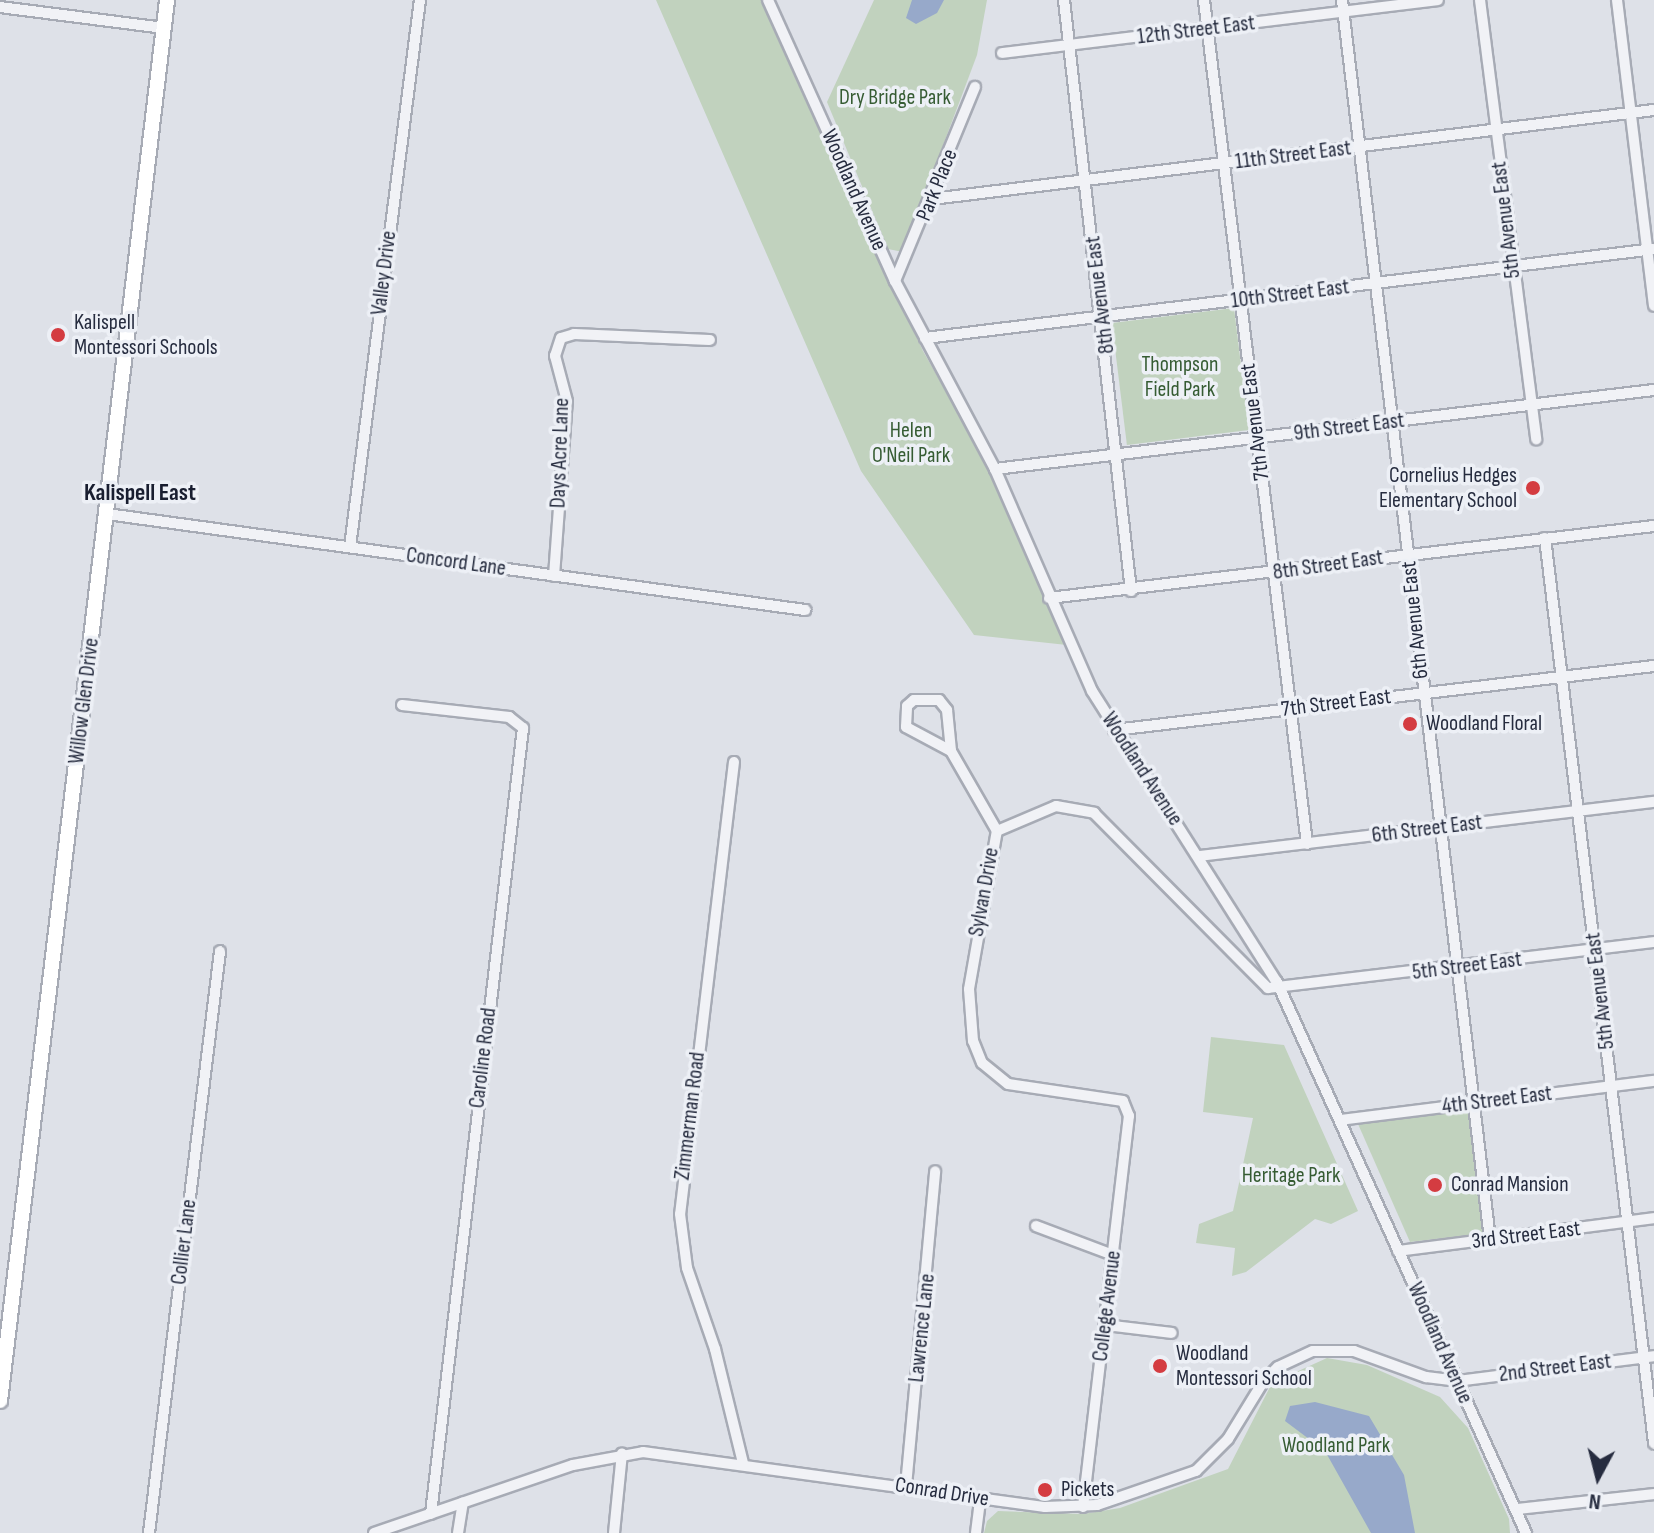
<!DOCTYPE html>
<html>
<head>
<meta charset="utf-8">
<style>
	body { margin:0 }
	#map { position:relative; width:1654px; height:1533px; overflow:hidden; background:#dee1e8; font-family:"Sofia Sans Condensed",sans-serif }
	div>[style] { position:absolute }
	.green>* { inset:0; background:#c1d2be; transform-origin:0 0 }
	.water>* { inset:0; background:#97a9ca }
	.roads { filter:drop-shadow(2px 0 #a7abb5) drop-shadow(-2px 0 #a7abb5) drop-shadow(0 2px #a7abb5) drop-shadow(0 -2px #a7abb5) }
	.minor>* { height:10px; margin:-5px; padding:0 5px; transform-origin:5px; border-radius:5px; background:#f1f2f6 }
	.major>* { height:14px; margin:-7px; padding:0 7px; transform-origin:7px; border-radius:7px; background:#fff }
	.dots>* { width:22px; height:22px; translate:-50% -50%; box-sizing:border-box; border:4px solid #edf0f6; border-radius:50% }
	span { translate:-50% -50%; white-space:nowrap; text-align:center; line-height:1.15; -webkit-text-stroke:7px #edf0f6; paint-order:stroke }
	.street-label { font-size:22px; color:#262c3f }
	.park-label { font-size:22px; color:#365c33 }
	.poi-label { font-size:22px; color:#262c3f }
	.left { translate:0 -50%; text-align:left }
	.right { translate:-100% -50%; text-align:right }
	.neighbourhood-label { font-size:24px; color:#191e30; font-weight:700 }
	.north { position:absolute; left:1558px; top:1437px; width:80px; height:80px; -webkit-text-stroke:6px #edf0f6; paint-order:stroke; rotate:187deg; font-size:22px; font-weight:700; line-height:32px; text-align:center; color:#262c3f }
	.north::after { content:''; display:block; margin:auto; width:28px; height:36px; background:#262c3f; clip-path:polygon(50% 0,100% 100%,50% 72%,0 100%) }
</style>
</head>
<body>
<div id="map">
	<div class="green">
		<i style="clip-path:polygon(656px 0,762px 0,923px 351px,989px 467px,1067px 645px,974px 635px,861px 471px)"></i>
		<i style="clip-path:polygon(874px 0,987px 0,977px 55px,903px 252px,888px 249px,827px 102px)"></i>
		<i style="left:1234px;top:308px;width:123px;height:123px;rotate:83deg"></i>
		<i style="clip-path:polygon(1211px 1037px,1284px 1045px,1358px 1211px,1331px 1224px,1315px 1219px,1246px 1272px,1232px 1276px,1235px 1248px,1196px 1243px,1199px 1224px,1233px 1211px,1253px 1118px,1203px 1112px)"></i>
		<i style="clip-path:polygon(1471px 1110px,1486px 1233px,1410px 1242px,1358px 1124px)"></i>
		<i style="clip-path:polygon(1327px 1358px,1367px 1365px,1440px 1397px,1468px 1428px,1509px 1519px,1510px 1533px,984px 1533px,987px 1521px,998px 1511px,1083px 1514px,1120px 1508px,1228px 1469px,1272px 1383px)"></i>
	</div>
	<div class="water">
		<i style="clip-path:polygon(912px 0,944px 0,937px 13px,916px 24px,906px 18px)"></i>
		<i style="clip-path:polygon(1315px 1402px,1369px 1416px,1404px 1475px,1415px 1533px,1371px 1533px,1325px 1451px,1285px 1421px,1290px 1406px)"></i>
	</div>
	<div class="roads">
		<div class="minor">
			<i style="left:768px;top:0;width:308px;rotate:65.7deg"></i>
			<i style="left:895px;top:281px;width:213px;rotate:62deg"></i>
			<i style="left:995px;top:469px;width:242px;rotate:66.4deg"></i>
			<i style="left:1092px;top:691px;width:345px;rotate:57.6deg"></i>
			<i style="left:1277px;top:982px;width:605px;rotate:65.68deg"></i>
			<i style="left:1064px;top:0;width:595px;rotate:83.53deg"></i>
			<i style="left:1204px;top:0;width:850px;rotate:83.04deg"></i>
			<i style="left:1342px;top:0;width:1248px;rotate:83.19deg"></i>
			<i style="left:1480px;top:0;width:443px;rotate:82.7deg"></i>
			<i style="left:1617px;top:0;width:308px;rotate:83.1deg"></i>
			<i style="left:0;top:7px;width:165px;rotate:7.3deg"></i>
			<i style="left:1002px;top:53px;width:439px;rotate:-6.9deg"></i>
			<i style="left:932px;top:199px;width:727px;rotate:-7.03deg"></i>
			<i style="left:895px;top:281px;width:210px;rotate:-67.6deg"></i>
			<i style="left:925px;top:338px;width:734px;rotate:-6.96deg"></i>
			<i style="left:995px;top:469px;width:664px;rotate:-6.84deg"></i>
			<i style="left:107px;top:514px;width:705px;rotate:7.83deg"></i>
			<i style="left:1545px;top:538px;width:912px;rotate:83.13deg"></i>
			<i style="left:350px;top:547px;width:551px;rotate:-82.71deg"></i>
			<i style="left:554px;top:576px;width:175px;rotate:-85.8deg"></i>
			<i style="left:567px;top:401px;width:47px;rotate:-104.9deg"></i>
			<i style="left:555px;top:356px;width:19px;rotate:-72deg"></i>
			<i style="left:561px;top:338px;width:14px;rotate:-17deg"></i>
			<i style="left:574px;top:334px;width:136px;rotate:2.5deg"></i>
			<i style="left:1049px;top:598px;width:609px;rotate:-6.79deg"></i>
			<i style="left:402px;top:705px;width:108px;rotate:6.4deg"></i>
			<i style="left:509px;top:717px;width:18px;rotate:38deg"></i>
			<i style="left:523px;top:728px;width:791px;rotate:96.68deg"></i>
			<i style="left:1114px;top:730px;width:544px;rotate:-6.76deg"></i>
			<i style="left:951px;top:751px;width:51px;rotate:-151.9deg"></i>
			<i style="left:906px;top:727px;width:21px;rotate:-87deg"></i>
			<i style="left:907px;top:706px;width:9px;rotate:-41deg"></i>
			<i style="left:914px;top:700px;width:25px"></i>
			<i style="left:939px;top:700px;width:13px;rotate:51deg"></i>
			<i style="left:947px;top:710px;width:41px;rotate:84.4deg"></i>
			<i style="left:951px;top:751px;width:92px;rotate:60.1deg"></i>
			<i style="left:734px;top:762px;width:455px;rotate:96.8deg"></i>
			<i style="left:680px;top:1214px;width:54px;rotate:82.6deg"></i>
			<i style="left:687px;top:1268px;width:86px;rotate:70.9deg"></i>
			<i style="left:715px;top:1349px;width:117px;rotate:76.2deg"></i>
			<i style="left:1199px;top:856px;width:458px;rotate:-6.8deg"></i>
			<i style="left:1340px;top:1120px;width:316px;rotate:-7.1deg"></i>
			<i style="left:1036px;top:1226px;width:82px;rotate:20.6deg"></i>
			<i style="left:1398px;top:1251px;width:258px;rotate:-7.3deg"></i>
			<i style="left:1105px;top:1325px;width:67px;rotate:6.8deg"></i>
			<i style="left:906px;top:1486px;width:316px;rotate:-84.7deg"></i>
			<i style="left:1083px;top:1507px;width:394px;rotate:-83.3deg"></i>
			<i style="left:1129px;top:1116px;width:16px;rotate:-112deg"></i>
			<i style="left:1123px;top:1101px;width:116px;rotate:-171.6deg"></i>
			<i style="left:1008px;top:1084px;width:33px;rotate:-141deg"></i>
			<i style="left:982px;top:1063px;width:24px;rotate:-112deg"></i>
			<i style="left:973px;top:1041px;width:52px;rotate:-94.4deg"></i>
			<i style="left:969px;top:989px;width:160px;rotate:-80deg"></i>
			<i style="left:997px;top:831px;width:64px;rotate:-23deg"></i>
			<i style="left:1056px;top:806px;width:39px;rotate:10deg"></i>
			<i style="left:1094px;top:813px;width:247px;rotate:45.2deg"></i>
			<i style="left:1268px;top:988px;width:389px;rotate:-6.8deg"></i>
			<i style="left:1518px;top:1509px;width:137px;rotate:-6.3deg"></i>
			<i style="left:149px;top:1533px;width:586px;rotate:-83.04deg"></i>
			<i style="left:374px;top:1533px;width:210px;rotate:-18.9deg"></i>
			<i style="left:573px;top:1465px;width:71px;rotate:-10.5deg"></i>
			<i style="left:643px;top:1452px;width:406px;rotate:7.8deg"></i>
			<i style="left:1045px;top:1507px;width:52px;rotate:-2.2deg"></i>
			<i style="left:1097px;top:1505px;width:105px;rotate:-19deg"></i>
			<i style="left:1196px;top:1471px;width:45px;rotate:-45deg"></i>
			<i style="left:1228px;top:1439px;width:67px;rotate:-58.4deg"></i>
			<i style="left:1263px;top:1382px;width:21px;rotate:-45deg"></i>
			<i style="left:1278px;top:1367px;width:38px;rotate:-25deg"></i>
			<i style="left:1313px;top:1351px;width:41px"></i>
			<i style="left:1354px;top:1351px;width:77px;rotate:19.9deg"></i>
			<i style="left:1426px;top:1377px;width:31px;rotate:7deg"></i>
			<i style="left:1457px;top:1381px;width:199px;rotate:-7.2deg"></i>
			<i style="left:458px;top:1533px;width:31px;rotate:-81deg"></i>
			<i style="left:614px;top:1533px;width:80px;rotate:-84.3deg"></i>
			<i style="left:976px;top:1533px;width:34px;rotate:-83deg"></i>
		</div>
		<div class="major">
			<i style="left:0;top:1401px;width:1411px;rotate:-83.2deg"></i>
		</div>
	</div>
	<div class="dots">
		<i style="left:58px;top:335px;background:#d43c41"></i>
		<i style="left:1533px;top:488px;background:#d43c41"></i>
		<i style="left:1410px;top:724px;background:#d43c41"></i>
		<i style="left:1435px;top:1185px;background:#d43c41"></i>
		<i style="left:1160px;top:1366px;background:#d43c41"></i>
		<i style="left:1045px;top:1490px;background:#d43c41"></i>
	</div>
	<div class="street-label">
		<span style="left:1196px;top:30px;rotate:-7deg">12th Street East</span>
		<span style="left:1293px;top:155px;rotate:-7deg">11th Street East</span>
		<span style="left:937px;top:185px;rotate:-68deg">Park Place</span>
		<span style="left:854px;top:190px;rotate:66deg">Woodland Avenue</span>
		<span style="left:1506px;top:220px;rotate:-97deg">5th Avenue East</span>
		<span style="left:384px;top:273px;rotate:-83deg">Valley Drive</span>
		<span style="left:1290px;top:294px;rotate:-7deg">10th Street East</span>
		<span style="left:1100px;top:295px;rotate:-97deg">8th Avenue East</span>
		<span style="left:1255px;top:422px;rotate:-97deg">7th Avenue East</span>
		<span style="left:1349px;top:427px;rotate:-7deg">9th Street East</span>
		<span style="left:560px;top:453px;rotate:-88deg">Days Acre Lane</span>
		<span style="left:456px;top:562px;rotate:8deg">Concord Lane</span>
		<span style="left:1328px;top:565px;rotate:-8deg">8th Street East</span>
		<span style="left:1415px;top:620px;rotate:-96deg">6th Avenue East</span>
		<span style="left:84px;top:701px;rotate:-83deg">Willow Glen Drive</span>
		<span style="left:1336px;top:703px;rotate:-7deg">7th Street East</span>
		<span style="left:1142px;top:769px;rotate:57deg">Woodland Avenue</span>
		<span style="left:1427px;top:829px;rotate:-7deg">6th Street East</span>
		<span style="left:984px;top:892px;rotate:-80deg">Sylvan Drive</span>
		<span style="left:1467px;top:966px;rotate:-7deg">5th Street East</span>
		<span style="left:1600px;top:991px;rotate:-97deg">5th Avenue East</span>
		<span style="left:483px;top:1058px;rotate:-83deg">Caroline Road</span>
		<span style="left:1497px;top:1100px;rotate:-7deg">4th Street East</span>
		<span style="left:690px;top:1116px;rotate:-83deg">Zimmerman Road</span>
		<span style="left:1526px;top:1235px;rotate:-7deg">3rd Street East</span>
		<span style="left:184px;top:1242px;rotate:-83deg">Collier Lane</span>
		<span style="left:1107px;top:1306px;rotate:-83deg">College Avenue</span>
		<span style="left:922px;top:1328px;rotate:-84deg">Lawrence Lane</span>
		<span style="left:1440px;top:1343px;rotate:66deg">Woodland Avenue</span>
		<span style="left:1555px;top:1368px;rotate:-7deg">2nd Street East</span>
		<span style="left:942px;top:1492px;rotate:9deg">Conrad Drive</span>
	</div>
	<div class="park-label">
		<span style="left:895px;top:98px">Dry Bridge Park</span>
		<span style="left:1180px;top:377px">Thompson<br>Field Park</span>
		<span style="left:911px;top:443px">Helen<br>O'Neil Park</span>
		<span style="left:1291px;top:1176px">Heritage Park</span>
		<span style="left:1336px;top:1446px">Woodland Park</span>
	</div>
	<div class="poi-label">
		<span class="left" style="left:74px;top:335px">Kalispell<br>Montessori Schools</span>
		<span class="right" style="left:1517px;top:488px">Cornelius Hedges<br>Elementary School</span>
		<span class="left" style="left:1426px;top:724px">Woodland Floral</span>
		<span class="left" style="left:1451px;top:1185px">Conrad Mansion</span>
		<span class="left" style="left:1176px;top:1366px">Woodland<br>Montessori School</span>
		<span class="left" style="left:1061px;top:1490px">Pickets</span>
	</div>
	<div class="neighbourhood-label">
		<span style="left:140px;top:493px">Kalispell East</span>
	</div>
	<div class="north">N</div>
</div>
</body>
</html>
